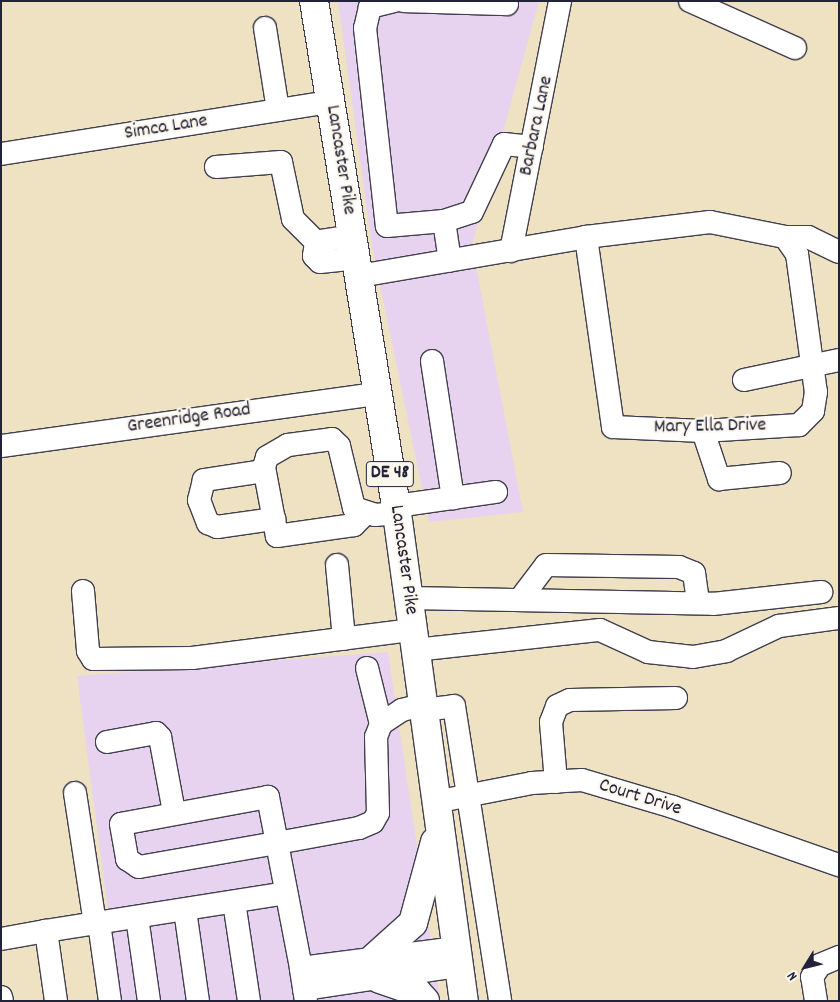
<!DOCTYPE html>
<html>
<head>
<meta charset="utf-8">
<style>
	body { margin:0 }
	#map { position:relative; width:840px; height:1002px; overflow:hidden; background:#efe2c2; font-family:Dekko,sans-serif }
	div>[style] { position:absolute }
	.built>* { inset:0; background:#e7d2ef }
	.roads { filter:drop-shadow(1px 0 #413f4f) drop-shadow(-1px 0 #413f4f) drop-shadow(0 1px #413f4f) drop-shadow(0 -1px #413f4f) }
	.minor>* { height:22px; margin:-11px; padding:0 11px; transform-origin:11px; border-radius:11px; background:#fff }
	.major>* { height:28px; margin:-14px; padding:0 14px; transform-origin:14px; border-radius:14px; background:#fff }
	span { translate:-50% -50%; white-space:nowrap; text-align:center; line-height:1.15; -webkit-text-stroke:4.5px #fbf7ec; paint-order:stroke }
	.shield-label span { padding:1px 4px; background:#fbf7ec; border:1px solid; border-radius:4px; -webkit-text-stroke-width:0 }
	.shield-label { font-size:19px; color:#22223b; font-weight:700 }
	.street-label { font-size:20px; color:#22223b }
	.frame { position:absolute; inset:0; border:2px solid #22223b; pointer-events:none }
	.north { position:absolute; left:780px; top:942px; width:50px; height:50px; -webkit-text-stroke:4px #fbf7ec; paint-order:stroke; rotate:234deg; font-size:14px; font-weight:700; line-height:20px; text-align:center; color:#22223b }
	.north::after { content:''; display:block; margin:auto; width:18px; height:22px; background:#22223b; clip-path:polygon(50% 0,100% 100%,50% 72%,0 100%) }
</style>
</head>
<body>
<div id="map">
	<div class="built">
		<i style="clip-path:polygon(338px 1px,539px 1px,472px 245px,523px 512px,429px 522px,372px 246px)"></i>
		<i style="clip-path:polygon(388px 652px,440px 1001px,120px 1001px,77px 676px)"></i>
	</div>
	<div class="roads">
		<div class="minor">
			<i style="left:394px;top:1px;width:25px;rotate:166deg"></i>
			<i style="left:370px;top:7px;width:22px;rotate:103deg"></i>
			<i style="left:365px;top:28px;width:199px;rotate:83.7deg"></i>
			<i style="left:387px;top:226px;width:57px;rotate:-5deg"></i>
			<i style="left:444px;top:221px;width:40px;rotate:81.5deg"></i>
			<i style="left:404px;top:1px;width:103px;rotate:1.7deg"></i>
			<i style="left:690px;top:1px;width:115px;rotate:24.1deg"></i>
			<i style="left:265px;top:28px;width:83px;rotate:81deg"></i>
			<i style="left:1px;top:154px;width:333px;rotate:-9deg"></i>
			<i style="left:216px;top:167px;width:65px;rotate:-4.4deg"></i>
			<i style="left:281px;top:162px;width:58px;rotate:78.1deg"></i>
			<i style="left:293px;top:219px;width:33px;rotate:45deg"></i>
			<i style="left:444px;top:221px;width:29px;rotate:-18deg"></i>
			<i style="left:472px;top:212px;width:75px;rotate:-64.8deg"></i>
			<i style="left:504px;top:144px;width:28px;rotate:6deg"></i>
			<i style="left:710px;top:222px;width:76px;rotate:11.3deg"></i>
			<i style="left:785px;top:237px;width:21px;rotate:55deg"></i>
			<i style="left:797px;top:254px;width:139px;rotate:82.2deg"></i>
			<i style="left:816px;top:392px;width:19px;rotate:99deg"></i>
			<i style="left:813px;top:411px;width:20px;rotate:135deg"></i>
			<i style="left:799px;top:425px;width:96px;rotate:176.4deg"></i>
			<i style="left:703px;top:431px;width:90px;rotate:-177.5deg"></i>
			<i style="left:613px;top:427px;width:192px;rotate:-98.1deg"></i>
			<i style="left:586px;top:237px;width:125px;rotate:-6.9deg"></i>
			<i style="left:352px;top:236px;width:36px;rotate:171deg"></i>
			<i style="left:316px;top:242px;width:14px;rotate:98deg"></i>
			<i style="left:314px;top:256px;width:8px;rotate:45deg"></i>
			<i style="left:320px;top:262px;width:36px;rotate:-6deg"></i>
			<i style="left:785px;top:237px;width:23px"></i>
			<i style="left:808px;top:237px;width:34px;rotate:26deg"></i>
			<i style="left:511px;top:251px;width:255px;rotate:-78.9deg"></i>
			<i style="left:359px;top:276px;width:230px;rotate:-9.7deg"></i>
			<i style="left:432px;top:361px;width:139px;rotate:81.3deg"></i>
			<i style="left:744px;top:380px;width:97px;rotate:-11.9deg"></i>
			<i style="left:703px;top:431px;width:51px;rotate:71.6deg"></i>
			<i style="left:719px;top:479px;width:61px;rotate:-5.6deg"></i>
			<i style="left:1px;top:446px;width:380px;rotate:-7.9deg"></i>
			<i style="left:264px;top:471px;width:61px;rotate:171.5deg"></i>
			<i style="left:204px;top:480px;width:21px;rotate:104deg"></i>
			<i style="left:199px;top:500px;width:25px;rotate:69deg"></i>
			<i style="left:208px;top:523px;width:10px;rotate:24deg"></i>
			<i style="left:217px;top:527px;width:58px;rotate:-8deg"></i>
			<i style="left:396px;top:506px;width:101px;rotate:-8deg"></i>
			<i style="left:365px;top:514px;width:16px;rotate:135deg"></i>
			<i style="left:354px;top:525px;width:78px;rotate:171.9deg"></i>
			<i style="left:277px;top:536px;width:70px;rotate:-100.7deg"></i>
			<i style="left:264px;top:467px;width:10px;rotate:-73deg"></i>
			<i style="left:267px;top:457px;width:24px;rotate:-30deg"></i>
			<i style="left:288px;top:445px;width:44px;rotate:-7.8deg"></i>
			<i style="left:332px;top:439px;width:10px;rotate:45deg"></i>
			<i style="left:339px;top:446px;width:64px;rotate:76.4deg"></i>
			<i style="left:354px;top:508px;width:22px;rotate:18deg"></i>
			<i style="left:375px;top:515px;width:21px;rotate:-5deg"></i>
			<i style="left:337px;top:565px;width:74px;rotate:84.6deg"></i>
			<i style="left:83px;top:591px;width:60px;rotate:85.2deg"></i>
			<i style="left:88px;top:651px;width:9px;rotate:58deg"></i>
			<i style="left:93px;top:659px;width:99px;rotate:-0.6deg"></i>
			<i style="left:192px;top:658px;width:222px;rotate:-7.3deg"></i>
			<i style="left:408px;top:598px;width:305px;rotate:1.1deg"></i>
			<i style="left:713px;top:604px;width:109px;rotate:-6.3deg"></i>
			<i style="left:521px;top:598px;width:41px;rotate:-52.9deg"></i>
			<i style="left:546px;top:565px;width:133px;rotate:0.9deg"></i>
			<i style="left:679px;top:567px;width:16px;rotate:22deg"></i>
			<i style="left:694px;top:573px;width:30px;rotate:82deg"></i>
			<i style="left:415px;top:650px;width:186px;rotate:-6.2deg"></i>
			<i style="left:600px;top:630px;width:53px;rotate:24.6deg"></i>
			<i style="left:648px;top:652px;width:45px;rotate:6.3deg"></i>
			<i style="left:693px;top:657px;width:34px;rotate:-10deg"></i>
			<i style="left:726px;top:651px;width:59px;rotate:-25.3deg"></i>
			<i style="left:779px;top:626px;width:61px;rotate:-7.6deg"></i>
			<i style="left:367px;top:668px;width:58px;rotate:76deg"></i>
			<i style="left:423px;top:710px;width:31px;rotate:-7deg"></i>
			<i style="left:454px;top:706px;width:299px;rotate:81.1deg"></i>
			<i style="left:107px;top:742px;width:50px;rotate:-10.4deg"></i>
			<i style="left:156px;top:733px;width:6px;rotate:45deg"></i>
			<i style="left:160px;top:737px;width:76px;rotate:79.4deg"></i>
			<i style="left:556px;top:782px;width:60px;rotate:-94.8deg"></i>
			<i style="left:551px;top:722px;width:17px;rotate:-69deg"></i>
			<i style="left:557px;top:706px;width:14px;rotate:-25deg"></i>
			<i style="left:570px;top:700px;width:106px;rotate:-1.1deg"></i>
			<i style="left:75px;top:793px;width:133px;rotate:81.3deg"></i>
			<i style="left:435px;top:802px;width:99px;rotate:-11.1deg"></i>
			<i style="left:532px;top:783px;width:50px;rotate:-3.4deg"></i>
			<i style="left:582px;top:780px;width:95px;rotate:16.5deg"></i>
			<i style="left:673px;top:807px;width:176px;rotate:19.3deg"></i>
			<i style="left:234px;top:902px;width:100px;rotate:81.4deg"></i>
			<i style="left:185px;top:910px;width:92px;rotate:81.9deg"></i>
			<i style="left:137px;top:917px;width:85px;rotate:81.9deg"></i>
			<i style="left:99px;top:923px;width:79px;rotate:82deg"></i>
			<i style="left:1px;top:939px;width:46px;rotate:-10.1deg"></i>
			<i style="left:301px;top:968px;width:155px;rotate:-7.4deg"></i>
			<i style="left:304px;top:989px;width:156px;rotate:-8.5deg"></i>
			<i style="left:1px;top:997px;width:4px;rotate:76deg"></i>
			<i style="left:56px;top:1001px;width:71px;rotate:-98.1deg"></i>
			<i style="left:46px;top:931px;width:243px;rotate:-9deg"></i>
			<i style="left:306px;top:1001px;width:33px;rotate:-99deg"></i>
			<i style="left:301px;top:968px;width:127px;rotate:-100.9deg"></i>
			<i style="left:277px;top:843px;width:47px;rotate:-101.1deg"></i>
			<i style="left:268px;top:797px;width:149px;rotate:169.6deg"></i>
			<i style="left:121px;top:824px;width:36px;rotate:80deg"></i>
			<i style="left:127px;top:859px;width:14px;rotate:34deg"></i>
			<i style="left:139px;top:867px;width:140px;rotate:-9.9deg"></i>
			<i style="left:277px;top:843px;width:83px;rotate:-10.4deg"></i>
			<i style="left:359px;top:828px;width:15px;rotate:-23deg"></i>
			<i style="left:373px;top:822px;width:10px;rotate:-61deg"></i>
			<i style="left:378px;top:813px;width:76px;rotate:-91.5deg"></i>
			<i style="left:376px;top:737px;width:14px;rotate:-69deg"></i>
			<i style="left:381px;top:724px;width:25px;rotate:-34deg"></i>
			<i style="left:402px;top:710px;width:21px;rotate:-14deg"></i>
			<i style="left:816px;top:1001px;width:24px;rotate:-99deg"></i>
			<i style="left:812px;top:977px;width:14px;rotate:-56deg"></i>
			<i style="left:820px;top:965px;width:21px;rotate:-23deg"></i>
		</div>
		<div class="major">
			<i style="left:314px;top:1px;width:512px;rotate:80.78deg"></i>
			<i style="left:396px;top:506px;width:500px;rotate:82.2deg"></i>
			<i style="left:374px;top:958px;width:52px;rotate:-41.9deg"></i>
			<i style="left:413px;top:923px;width:84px;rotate:-74.8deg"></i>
			<i style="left:380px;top:979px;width:39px;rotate:19deg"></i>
			<i style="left:417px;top:992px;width:12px;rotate:48deg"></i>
		</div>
	</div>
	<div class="shield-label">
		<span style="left:390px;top:474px">DE 48</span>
	</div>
	<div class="street-label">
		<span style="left:537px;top:126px;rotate:-78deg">Barbara Lane</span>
		<span style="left:166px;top:128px;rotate:-9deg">Simca Lane</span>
		<span style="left:340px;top:160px;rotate:81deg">Lancaster Pike</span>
		<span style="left:189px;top:419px;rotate:-8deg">Greenridge Road</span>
		<span style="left:710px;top:427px;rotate:-1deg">Mary Ella Drive</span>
		<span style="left:403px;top:560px;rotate:82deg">Lancaster Pike</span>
		<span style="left:640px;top:798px;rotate:17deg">Court Drive</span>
	</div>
	<div class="frame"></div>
	<div class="north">N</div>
</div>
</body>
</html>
